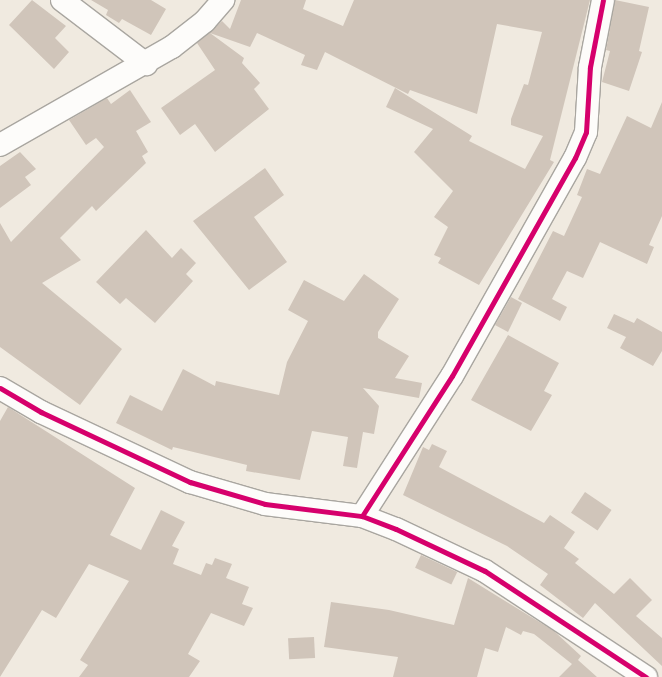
<!DOCTYPE html>
<html>
<head>
<meta charset="utf-8">
<style>
	body { margin:0 }
	#map { position:relative; width:662px; height:677px; overflow:hidden; background:#f0eae0; font-family:"Playpen Sans",sans-serif }
	div>[style] { position:absolute }
	.building>* { inset:0; background:#d0c5ba; transform-origin:0 0 }
	.roads { filter:drop-shadow(1px 0 #a9a6a0) drop-shadow(-1px 0 #a9a6a0) drop-shadow(0 1px #a9a6a0) drop-shadow(0 -1px #a9a6a0) }
	.street>* { height:22px; margin:-11px; padding:0 11px; transform-origin:11px; border-radius:11px; background:#fdfcfa }
	.cycleway>* { height:5px; margin:-2.5px; padding:0 2.5px; transform-origin:2.5px; border-radius:2.5px; background:#d6006c }
	span { translate:-50% -50%; white-space:nowrap; text-align:center; line-height:1.15; -webkit-text-stroke:3px #fff; paint-order:stroke }
</style>
</head>
<body>
<div id="map">
	<div class="building">
		<i style="clip-path:polygon(32px 0,66px 26px,55px 38px,69px 52px,54px 69px,9px 25px)"></i>
		<i style="clip-path:polygon(91px 0,151px 0,166px 9px,151px 35px,122px 19px,119px 23px,106px 15px,108px 10px)"></i>
		<i style="clip-path:polygon(241px 0,306px 0,303px 9px,343px 26px,354px 0,590px 0,550px 160px,554px 162px,479px 285px,438px 263px,441px 258px,434px 255px,448px 227px,434px 217px,453px 191px,414px 152px,433px 129px,386px 107px,395px 88px,472px 136px,469px 141px,525px 169px,543px 136px,511px 125px,511px 119px,524px 84px,528px 85px,542px 32px,497px 24px,477px 114px,410px 90px,408px 94px,325px 52px,317px 70px,301px 65px,305px 55px,257px 33px,250px 47px,210px 33px,244px 58px,242px 63px,260px 83px,254px 89px,269px 109px,215px 152px,195px 124px,180px 135px,161px 108px,215px 70px,197px 43px,222px 21px,230px 29px)"></i>
		<i style="clip-path:polygon(615px 0,649px 7px,639px 51px,642px 52px,629px 91px,602px 82px,610px 51px,606px 50px)"></i>
		<i style="clip-path:polygon(130px 90px,151px 122px,136px 131px,148px 152px,142px 156px,146px 163px,96px 211px,92px 206px,60px 238px,81px 260px,42px 283px,122px 349px,80px 405px,0 347px,0 223px,11px 242px,104px 147px,96px 138px,86px 145px,69px 120px,107px 98px,111px 104px)"></i>
		<i style="clip-path:polygon(662px 102px,662px 216px,649px 245px,654px 247px,647px 264px,600px 242px,583px 278px,567px 271px,552px 299px,567px 307px,560px 321px,518px 299px,553px 231px,564px 236px,582px 197px,577px 195px,587px 169px,600px 174px,627px 116px,651px 128px)"></i>
		<i style="clip-path:polygon(20px 152px,36px 169px,25px 177px,31px 185px,0 208px,0 166px)"></i>
		<i style="clip-path:polygon(265px 168px,284px 195px,254px 217px,287px 262px,249px 290px,193px 221px)"></i>
		<i style="clip-path:polygon(146px 230px,172px 258px,181px 248px,196px 263px,186px 274px,193px 281px,155px 323px,126px 298px,120px 304px,96px 282px)"></i>
		<i style="clip-path:polygon(364px 274px,399px 299px,378px 332px,378px 338px,409px 356px,395px 378px,422px 383px,419px 398px,363px 388px,379px 406px,374px 434px,363px 432px,357px 468px,343px 466px,348px 437px,312px 431px,300px 480px,246px 471px,247px 465px,173px 447px,172px 450px,116px 423px,130px 395px,162px 411px,183px 369px,215px 386px,216px 381px,279px 395px,287px 362px,308px 321px,288px 310px,304px 280px,344px 301px)"></i>
		<i style="clip-path:polygon(511px 297px,522px 303px,508px 332px,495px 325px)"></i>
		<i style="clip-path:polygon(614px 314px,634px 323px,637px 318px,662px 332px,662px 351px,653px 366px,620px 348px,626px 337px,607px 328px)"></i>
		<i style="clip-path:polygon(508px 335px,559px 363px,544px 391px,552px 395px,531px 431px,471px 400px)"></i>
		<i style="clip-path:polygon(8px 407px,135px 488px,110px 535px,141px 550px,161px 510px,185px 522px,172px 546px,179px 549px,173px 564px,201px 575px,206px 563px,212px 565px,215px 558px,232px 564px,226px 578px,249px 587px,242px 604px,253px 608px,244px 626px,211px 613px,188px 654px,200px 661px,189px 677px,79px 677px,88px 665px,80px 660px,129px 581px,89px 564px,56px 618px,42px 610px,0 677px,0 421px)"></i>
		<i style="clip-path:polygon(432px 444px,447px 451px,439px 467px,544px 523px,550px 515px,575px 532px,564px 548px,579px 559px,575px 563px,614px 594px,630px 578px,652px 600px,636px 616px,662px 638px,662px 666px,595px 603px,583px 618px,540px 585px,548px 574px,507px 546px,403px 495px,423px 447px,429px 450px)"></i>
		<i style="left:585px;top:492px;width:32px;height:25px;rotate:34deg"></i>
		<i style="left:421px;top:555px;width:40px;height:14px;rotate:25deg"></i>
		<i style="clip-path:polygon(468px 578px,554px 631px,581px 656px,578px 660px,597px 677px,559px 677px,572px 664px,534px 634px,523px 631px,521px 635px,506px 627px,498px 652px,485px 648px,477px 677px,393px 677px,398px 657px,324px 647px,331px 602px,389px 610px,454px 625px)"></i>
		<i style="left:314px;top:637px;width:21px;height:26px;rotate:87deg"></i>
	</div>
	<div class="roads">
		<div class="street">
			<i style="left:62px;top:0;width:106px;rotate:37.3deg"></i>
			<i style="left:0;top:145px;width:198px;rotate:-29.7deg"></i>
			<i style="left:172px;top:47px;width:42px;rotate:-38.2deg"></i>
			<i style="left:205px;top:21px;width:28px;rotate:-49deg"></i>
			<i style="left:0;top:388px;width:48px;rotate:30.3deg"></i>
			<i style="left:41px;top:412px;width:165px;rotate:25.2deg"></i>
			<i style="left:190px;top:482px;width:78px;rotate:16.3deg"></i>
			<i style="left:265px;top:504px;width:98px;rotate:7.1deg"></i>
			<i style="left:362px;top:516px;width:36px;rotate:21deg"></i>
			<i style="left:396px;top:529px;width:98px;rotate:25.3deg"></i>
			<i style="left:485px;top:571px;width:193px;rotate:33.4deg"></i>
			<i style="left:362px;top:516px;width:166px;rotate:-57.3deg"></i>
			<i style="left:452px;top:376px;width:250px;rotate:-60.6deg"></i>
			<i style="left:575px;top:158px;width:28px;rotate:-67deg"></i>
			<i style="left:586px;top:132px;width:65px;rotate:-86.5deg"></i>
			<i style="left:590px;top:67px;width:68px;rotate:-79deg"></i>
		</div>
	</div>
	<div class="cycleway">
		<i style="left:0;top:388px;width:48px;rotate:30.3deg"></i>
		<i style="left:41px;top:412px;width:165px;rotate:25.2deg"></i>
		<i style="left:190px;top:482px;width:78px;rotate:16.3deg"></i>
		<i style="left:265px;top:504px;width:98px;rotate:7.1deg"></i>
		<i style="left:362px;top:516px;width:36px;rotate:21deg"></i>
		<i style="left:396px;top:529px;width:98px;rotate:25.3deg"></i>
		<i style="left:485px;top:571px;width:193px;rotate:33.4deg"></i>
		<i style="left:362px;top:516px;width:166px;rotate:-57.3deg"></i>
		<i style="left:452px;top:376px;width:250px;rotate:-60.6deg"></i>
		<i style="left:575px;top:158px;width:28px;rotate:-67deg"></i>
		<i style="left:586px;top:132px;width:65px;rotate:-86.5deg"></i>
		<i style="left:590px;top:67px;width:68px;rotate:-79deg"></i>
	</div>
</div>
</body>
</html>
